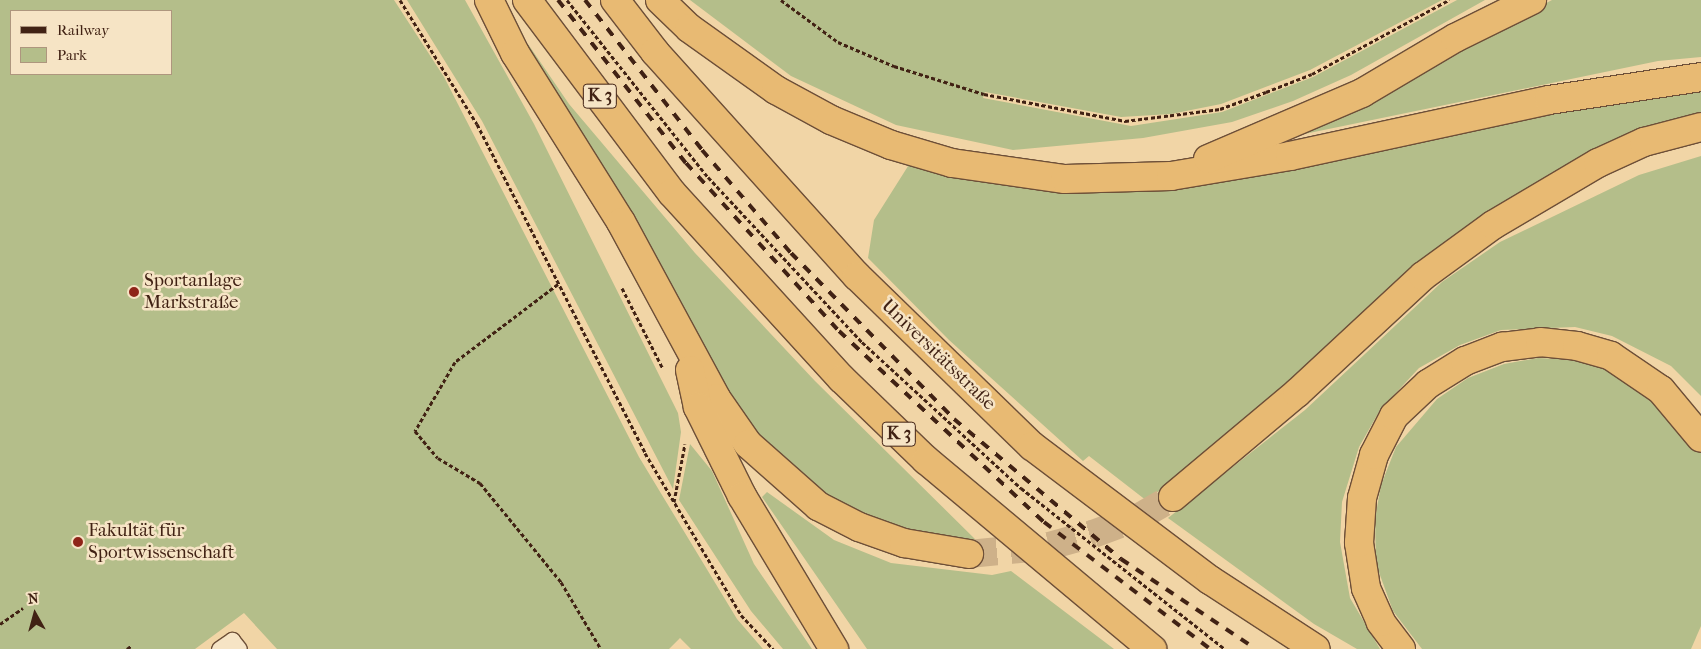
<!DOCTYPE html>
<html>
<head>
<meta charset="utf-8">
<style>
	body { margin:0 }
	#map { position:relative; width:1701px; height:649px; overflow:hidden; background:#f1d5a6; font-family:"IM FELL French Canon",serif }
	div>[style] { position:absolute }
	.green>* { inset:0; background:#b4be8a }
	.trunk-tunnel>* { height:28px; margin-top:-14px; transform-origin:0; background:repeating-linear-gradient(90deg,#ceb189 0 28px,transparent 0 42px) }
	.path>* { height:3px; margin-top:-1.5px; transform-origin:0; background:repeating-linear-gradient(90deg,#412214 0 4px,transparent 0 6.5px) }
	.roads { filter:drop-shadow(1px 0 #6d4f38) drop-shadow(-1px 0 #6d4f38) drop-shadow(0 1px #6d4f38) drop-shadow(0 -1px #6d4f38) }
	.service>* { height:15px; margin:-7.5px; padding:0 7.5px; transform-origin:7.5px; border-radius:7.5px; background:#f6e4c5 }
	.trunk>* { height:28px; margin:-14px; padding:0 14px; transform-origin:14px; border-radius:14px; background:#e8ba73 }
	.rail>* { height:4px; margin-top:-2px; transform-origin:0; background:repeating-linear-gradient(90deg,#412214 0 9px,transparent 0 18px) }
	.dots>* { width:14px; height:14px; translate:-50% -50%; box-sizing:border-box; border:2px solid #f6e4c5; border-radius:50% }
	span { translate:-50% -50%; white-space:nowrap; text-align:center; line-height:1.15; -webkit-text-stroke:5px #f6e4c5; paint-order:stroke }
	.shield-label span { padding:1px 4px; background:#f6e4c5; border:1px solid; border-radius:4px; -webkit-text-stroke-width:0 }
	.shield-label { font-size:18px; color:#412214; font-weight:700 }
	.poi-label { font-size:19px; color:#412214 }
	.left { translate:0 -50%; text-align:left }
	.street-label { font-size:19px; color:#412214 }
	.legend { position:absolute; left:10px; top:10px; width:162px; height:65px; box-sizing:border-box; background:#f6e4c5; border:1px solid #ae967e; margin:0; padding:6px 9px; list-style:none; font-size:15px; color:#412214 }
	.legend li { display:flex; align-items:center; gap:10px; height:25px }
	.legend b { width:25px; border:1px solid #ae967e }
	.north { position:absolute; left:10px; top:589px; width:50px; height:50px; -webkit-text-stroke:4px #f6e4c5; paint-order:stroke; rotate:353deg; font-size:14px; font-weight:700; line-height:20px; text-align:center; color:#412214 }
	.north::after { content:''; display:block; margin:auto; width:18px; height:22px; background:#412214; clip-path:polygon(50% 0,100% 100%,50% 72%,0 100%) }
</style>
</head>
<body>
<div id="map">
	<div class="green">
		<i style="clip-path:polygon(evenodd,0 0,394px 0,444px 77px,639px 457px,737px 619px,763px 649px,691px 649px,680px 638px,669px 649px,277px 649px,244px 613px,195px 649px,0 649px,0 0,11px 11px,171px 11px,171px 74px,11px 74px,11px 11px)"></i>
		<i style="clip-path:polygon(407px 0,465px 0,534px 124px,678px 413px,681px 432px,673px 489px,482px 121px)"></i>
		<i style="clip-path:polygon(690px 0,1442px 0,1310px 70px,1221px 104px,1171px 114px,1121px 117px,985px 92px,983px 98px,1131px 126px,1222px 112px,1313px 77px,1457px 0,1485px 0,1351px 75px,1293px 101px,1232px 122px,1143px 138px,1013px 150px,896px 125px,791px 76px)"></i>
		<i style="clip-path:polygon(1552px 0,1701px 0,1701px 57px,1658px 61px,1285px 138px)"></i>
		<i style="clip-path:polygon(528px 44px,569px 104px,695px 253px,815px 381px,980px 544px,944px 543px,905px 533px,829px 500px,757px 440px,524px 47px)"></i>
		<i style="clip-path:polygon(1701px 87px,1701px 113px,1634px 135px,1353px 327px,1147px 501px,1089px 456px,1083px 461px,949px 340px,868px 258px,874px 220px,910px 163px,1034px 187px)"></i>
		<i style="clip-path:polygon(1701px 156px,1701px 396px,1671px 366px,1612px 336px,1575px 327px,1501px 330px,1460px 345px,1419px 368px,1380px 410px,1359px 447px,1342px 502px,1340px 542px,1350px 598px,1380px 649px,1357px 649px,1314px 624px,1168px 518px,1305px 410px,1442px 282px,1500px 242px,1639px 175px)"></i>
		<i style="clip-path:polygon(1538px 358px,1575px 360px,1608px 369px,1655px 397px,1684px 426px,1701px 453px,1701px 626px,1691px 649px,1422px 649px,1393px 611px,1376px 564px,1375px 519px,1381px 485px,1396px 447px,1437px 399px,1468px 378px,1504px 364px)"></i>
		<i style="clip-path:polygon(690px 444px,712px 471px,754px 564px,812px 649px,783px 649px,751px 611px,679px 500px)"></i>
		<i style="clip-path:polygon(767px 492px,834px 540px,891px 563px,992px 575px,1011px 571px,1114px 649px,867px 649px,762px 497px)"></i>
	</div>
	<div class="trunk-tunnel">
		<i style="left:969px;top:554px;width:80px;rotate:-5.7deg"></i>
		<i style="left:1049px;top:546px;width:46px;rotate:-15.3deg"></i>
		<i style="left:1093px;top:534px;width:49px;rotate:-20.3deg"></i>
		<i style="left:1139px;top:517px;width:39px;rotate:-30deg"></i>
	</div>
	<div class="path">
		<i style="left:400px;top:0;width:146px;rotate:58.2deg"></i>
		<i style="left:477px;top:124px;width:369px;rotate:62.9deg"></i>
		<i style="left:645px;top:453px;width:188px;rotate:59.3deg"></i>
		<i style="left:741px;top:615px;width:47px;rotate:46.7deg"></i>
		<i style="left:567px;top:0;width:226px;rotate:51.5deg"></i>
		<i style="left:708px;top:177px;width:226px;rotate:47deg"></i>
		<i style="left:862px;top:342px;width:216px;rotate:42.6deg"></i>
		<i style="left:1021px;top:488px;width:260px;rotate:38.3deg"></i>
		<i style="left:781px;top:0;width:71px;rotate:36.4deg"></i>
		<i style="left:838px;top:42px;width:61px;rotate:23.2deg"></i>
		<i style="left:894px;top:66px;width:94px;rotate:17.3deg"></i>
		<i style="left:984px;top:94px;width:144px;rotate:10.8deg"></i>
		<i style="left:1125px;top:121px;width:96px;rotate:-7.2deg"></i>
		<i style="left:1220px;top:109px;width:49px;rotate:-20.3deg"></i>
		<i style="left:1266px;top:92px;width:49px;rotate:-21.4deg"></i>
		<i style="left:1312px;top:74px;width:156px;rotate:-28.4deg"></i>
		<i style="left:558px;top:284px;width:129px;rotate:142.9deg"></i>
		<i style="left:455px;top:362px;width:80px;rotate:120.1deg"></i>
		<i style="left:415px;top:431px;width:35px;rotate:50deg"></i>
		<i style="left:438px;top:458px;width:49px;rotate:30.8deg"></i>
		<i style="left:480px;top:483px;width:128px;rotate:50.7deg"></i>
		<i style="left:561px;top:582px;width:78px;rotate:59.2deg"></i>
		<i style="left:622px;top:288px;width:89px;rotate:63.1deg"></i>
		<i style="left:674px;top:502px;width:59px;rotate:-79.3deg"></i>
		<i style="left:0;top:624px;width:28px;rotate:-35deg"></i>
		<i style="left:127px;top:649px;width:5px;rotate:-37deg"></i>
	</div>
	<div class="roads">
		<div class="service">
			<i style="left:219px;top:649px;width:16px;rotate:-35deg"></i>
			<i style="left:232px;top:640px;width:11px;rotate:52deg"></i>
		</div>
		<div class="trunk">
			<i style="left:489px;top:0;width:59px;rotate:63.9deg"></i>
			<i style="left:515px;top:53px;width:199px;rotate:57.9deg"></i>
			<i style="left:621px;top:222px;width:200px;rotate:61.6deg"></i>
			<i style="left:716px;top:398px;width:56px;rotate:55.2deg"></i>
			<i style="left:748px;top:444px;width:94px;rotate:41.5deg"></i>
			<i style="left:818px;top:506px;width:46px;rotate:27.1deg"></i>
			<i style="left:859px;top:527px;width:48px;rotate:19.6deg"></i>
			<i style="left:904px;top:543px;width:66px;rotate:9.6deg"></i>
			<i style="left:527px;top:0;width:241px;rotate:53.1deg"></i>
			<i style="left:672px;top:193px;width:252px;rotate:47.6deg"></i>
			<i style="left:842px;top:379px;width:117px;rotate:44deg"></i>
			<i style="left:926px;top:460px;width:295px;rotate:39.9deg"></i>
			<i style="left:615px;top:0;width:66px;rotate:52.4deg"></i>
			<i style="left:655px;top:52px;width:302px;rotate:48deg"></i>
			<i style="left:857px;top:276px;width:244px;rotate:44.2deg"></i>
			<i style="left:1032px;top:446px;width:223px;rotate:37deg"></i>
			<i style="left:1210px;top:580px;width:126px;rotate:33.1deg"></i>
			<i style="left:660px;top:0;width:40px;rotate:44deg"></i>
			<i style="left:689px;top:28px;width:107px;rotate:35.5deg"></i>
			<i style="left:776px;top:90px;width:63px;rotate:28.6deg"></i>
			<i style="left:831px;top:120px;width:65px;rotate:22.6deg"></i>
			<i style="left:891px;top:145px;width:64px;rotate:16.4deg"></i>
			<i style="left:952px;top:163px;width:114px;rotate:8.1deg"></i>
			<i style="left:1065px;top:179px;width:106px;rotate:-1.6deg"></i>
			<i style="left:1171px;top:176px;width:121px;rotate:-9.5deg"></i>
			<i style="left:1290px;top:156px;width:265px;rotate:-12.2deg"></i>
			<i style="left:1549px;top:100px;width:154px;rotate:-8.6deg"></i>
			<i style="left:1208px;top:159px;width:168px;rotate:-23.2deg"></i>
			<i style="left:1362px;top:93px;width:108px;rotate:-30.6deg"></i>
			<i style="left:1455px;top:38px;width:86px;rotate:-26.3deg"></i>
			<i style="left:690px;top:370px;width:38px;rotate:78deg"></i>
			<i style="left:698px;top:407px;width:99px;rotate:63.7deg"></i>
			<i style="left:742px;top:496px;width:179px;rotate:59deg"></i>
			<i style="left:1173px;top:497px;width:162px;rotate:-40deg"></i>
			<i style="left:1297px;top:393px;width:172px;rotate:-42.9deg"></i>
			<i style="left:1423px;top:276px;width:87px;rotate:-36.1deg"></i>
			<i style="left:1493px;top:225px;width:122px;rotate:-30.6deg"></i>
			<i style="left:1598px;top:163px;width:51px;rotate:-24.5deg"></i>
			<i style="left:1644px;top:142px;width:59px;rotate:-14.7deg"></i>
			<i style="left:1401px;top:649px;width:34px;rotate:-127deg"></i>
			<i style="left:1381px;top:622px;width:37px;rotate:-114deg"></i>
			<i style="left:1366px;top:588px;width:46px;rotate:-98.8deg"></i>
			<i style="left:1359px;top:543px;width:45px;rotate:-86.2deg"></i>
			<i style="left:1362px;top:498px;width:45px;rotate:-74.4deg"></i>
			<i style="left:1374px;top:455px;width:44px;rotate:-62.9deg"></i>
			<i style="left:1394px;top:416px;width:47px;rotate:-43.3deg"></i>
			<i style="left:1428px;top:384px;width:44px;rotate:-31.9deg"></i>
			<i style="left:1465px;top:361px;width:40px;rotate:-21deg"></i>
			<i style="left:1502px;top:347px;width:38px;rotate:-7deg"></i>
			<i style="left:1540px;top:342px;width:37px;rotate:6deg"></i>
			<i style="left:1577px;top:346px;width:35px;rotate:16deg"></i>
			<i style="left:1611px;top:356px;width:60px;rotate:34.2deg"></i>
			<i style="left:1661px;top:390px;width:62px;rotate:50.2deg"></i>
		</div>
	</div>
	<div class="rail">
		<i style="left:558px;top:0;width:207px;rotate:51.9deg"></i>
		<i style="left:686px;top:163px;width:227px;rotate:47.7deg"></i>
		<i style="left:839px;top:331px;width:280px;rotate:43deg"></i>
		<i style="left:1044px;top:522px;width:209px;rotate:37.4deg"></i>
		<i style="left:585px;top:0;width:190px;rotate:52deg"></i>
		<i style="left:702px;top:150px;width:136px;rotate:49.2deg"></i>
		<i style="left:791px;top:253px;width:233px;rotate:45.5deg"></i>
		<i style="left:954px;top:419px;width:218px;rotate:40deg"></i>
		<i style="left:1121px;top:559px;width:162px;rotate:33.7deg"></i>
	</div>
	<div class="dots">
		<i style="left:134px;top:292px;background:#8f2418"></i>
		<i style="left:78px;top:542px;background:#8f2418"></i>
	</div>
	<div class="shield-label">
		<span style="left:600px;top:96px">K 3</span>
		<span style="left:899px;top:434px">K 3</span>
	</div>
	<div class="poi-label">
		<span class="left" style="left:144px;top:292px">Sportanlage<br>Markstraße</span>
		<span class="left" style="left:88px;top:542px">Fakultät für<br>Sportwissenschaft</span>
	</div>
	<div class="street-label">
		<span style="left:938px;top:355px;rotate:44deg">Universitätsstraße</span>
	</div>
	<ul class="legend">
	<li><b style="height:6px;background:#412214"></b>Railway</li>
	<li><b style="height:14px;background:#b4be8a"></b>Park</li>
	</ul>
	<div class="north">N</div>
</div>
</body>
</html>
